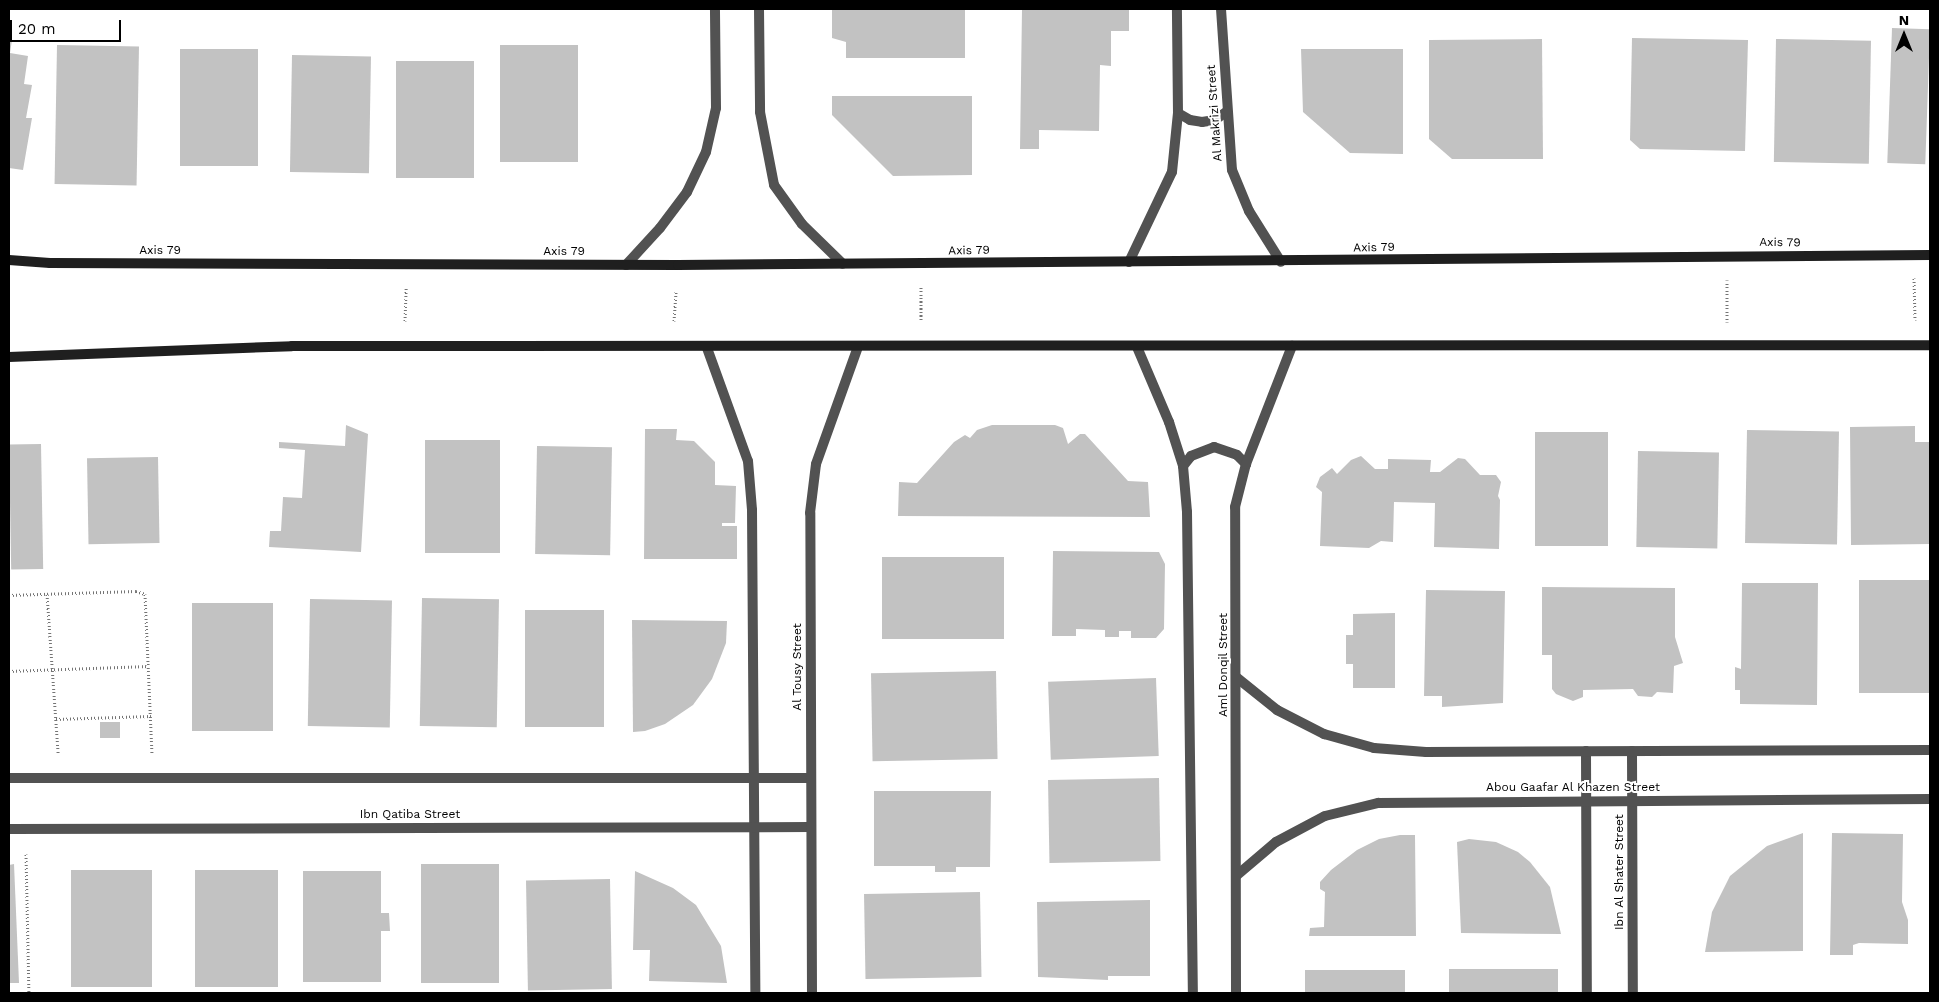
<!DOCTYPE html>
<html>
<head>
<meta charset="utf-8">
<style>
	body { margin:0 }
	#map { position:relative; width:1939px; height:1002px; overflow:hidden; background:#fff; font-family:"Work Sans",sans-serif }
	div>[style] { position:absolute }
	.building>* { inset:0; background:#c2c2c2; transform-origin:0 0 }
	.path>* { height:3px; margin-top:-1.5px; transform-origin:0; background:repeating-linear-gradient(90deg,#747474 0 1px,transparent 0 3.5px) }
	.minor>* { height:10px; margin:-5px; padding:0 5px; transform-origin:5px; border-radius:5px; background:#525252 }
	.tertiary>* { height:10px; margin:-5px; padding:0 5px; transform-origin:5px; border-radius:5px; background:#525252 }
	.secondary>* { height:10px; margin:-5px; padding:0 5px; transform-origin:5px; border-radius:5px; background:#1f1f1f }
	span { translate:-50% -50%; white-space:nowrap; text-align:center; line-height:1.15; -webkit-text-stroke:4px #fff; paint-order:stroke }
	.street-label { font-size:12px; color:#000 }
	.frame { position:absolute; inset:0; border:10px solid #000; pointer-events:none }
	.north { position:absolute; left:1879px; top:10px; width:50px; height:50px; -webkit-text-stroke:4px #fff; paint-order:stroke; rotate:0deg; font-size:14px; font-weight:700; line-height:20px; text-align:center; color:#000 }
	.north::after { content:''; display:block; margin:auto; width:18px; height:22px; background:#000; clip-path:polygon(50% 0,100% 100%,50% 72%,0 100%) }
	.scale { position:absolute; left:10px; top:20px; width:111px; height:22px; box-sizing:border-box; border:2px solid #000; border-top:0; padding-left:6px; font-size:15px; line-height:18px; white-space:nowrap; color:#000; -webkit-text-stroke:4px #fff; paint-order:stroke }
</style>
</head>
<body>
<div id="map">
	<div class="building">
		<i style="clip-path:polygon(832px 9px,965px 9px,965px 58px,846px 58px,846px 42px,832px 38px)"></i>
		<i style="clip-path:polygon(1022px 9px,1129px 9px,1129px 31px,1111px 31px,1111px 66px,1100px 65px,1099px 131px,1039px 130px,1039px 149px,1020px 149px)"></i>
		<i style="left:1892px;top:28px;width:38px;height:135px;rotate:2deg"></i>
		<i style="clip-path:polygon(1632px 38px,1748px 40px,1745px 151px,1640px 149px,1630px 140px)"></i>
		<i style="clip-path:polygon(9px 39px,12px 40px,10px 53px,28px 56px,24px 84px,32px 85px,26px 118px,32px 118px,23px 170px,9px 168px)"></i>
		<i style="clip-path:polygon(1542px 39px,1543px 159px,1452px 159px,1429px 139px,1429px 40px)"></i>
		<i style="left:1776px;top:39px;width:95px;height:123px;rotate:1deg"></i>
		<i style="left:57px;top:45px;width:82px;height:139px;rotate:1deg"></i>
		<i style="left:500px;top:45px;width:78px;height:117px"></i>
		<i style="left:180px;top:49px;width:78px;height:117px"></i>
		<i style="clip-path:polygon(1301px 49px,1403px 49px,1403px 154px,1350px 153px,1303px 112px)"></i>
		<i style="left:292px;top:55px;width:79px;height:117px;rotate:1deg"></i>
		<i style="left:396px;top:61px;width:78px;height:117px"></i>
		<i style="clip-path:polygon(832px 96px,972px 96px,972px 175px,893px 176px,832px 115px)"></i>
		<i style="clip-path:polygon(346px 425px,368px 434px,361px 552px,269px 547px,270px 531px,281px 531px,283px 497px,302px 498px,305px 450px,279px 448px,279px 442px,345px 446px)"></i>
		<i style="clip-path:polygon(992px 425px,1055px 425px,1063px 428px,1068px 444px,1080px 434px,1085px 434px,1128px 481px,1148px 482px,1150px 517px,898px 516px,899px 482px,917px 483px,954px 442px,965px 435px,970px 438px,977px 430px)"></i>
		<i style="clip-path:polygon(1915px 426px,1915px 442px,1930px 442px,1930px 544px,1851px 545px,1850px 427px)"></i>
		<i style="clip-path:polygon(645px 429px,677px 429px,676px 440px,694px 441px,715px 462px,715px 485px,736px 486px,735px 523px,722px 523px,722px 526px,737px 526px,737px 559px,644px 559px)"></i>
		<i style="left:1747px;top:430px;width:92px;height:113px;rotate:1deg"></i>
		<i style="left:1535px;top:432px;width:73px;height:114px"></i>
		<i style="left:425px;top:440px;width:75px;height:113px"></i>
		<i style="left:41px;top:444px;width:125px;height:32px;rotate:89deg"></i>
		<i style="left:537px;top:446px;width:75px;height:108px;rotate:1deg"></i>
		<i style="left:1638px;top:451px;width:81px;height:96px;rotate:1deg"></i>
		<i style="clip-path:polygon(1361px 456px,1375px 469px,1388px 469px,1388px 459px,1431px 460px,1430px 472px,1440px 472px,1458px 458px,1465px 459px,1480px 475px,1496px 475px,1501px 482px,1498px 496px,1500px 500px,1499px 549px,1434px 547px,1435px 503px,1394px 502px,1393px 542px,1381px 541px,1369px 548px,1320px 546px,1322px 492px,1316px 487px,1320px 477px,1332px 468px,1337px 474px,1351px 460px)"></i>
		<i style="left:158px;top:457px;width:86px;height:71px;rotate:89deg"></i>
		<i style="clip-path:polygon(1053px 551px,1159px 552px,1165px 564px,1164px 629px,1156px 638px,1131px 638px,1131px 631px,1119px 631px,1119px 637px,1105px 637px,1105px 630px,1076px 629px,1076px 636px,1052px 636px)"></i>
		<i style="left:882px;top:557px;width:122px;height:82px"></i>
		<i style="left:1859px;top:580px;width:71px;height:113px"></i>
		<i style="clip-path:polygon(1742px 583px,1818px 583px,1817px 705px,1740px 704px,1740px 690px,1735px 690px,1735px 667px,1741px 669px)"></i>
		<i style="clip-path:polygon(1542px 587px,1675px 588px,1675px 637px,1683px 663px,1674px 666px,1673px 693px,1657px 692px,1652px 697px,1638px 696px,1633px 689px,1583px 690px,1583px 697px,1573px 701px,1556px 694px,1552px 689px,1552px 655px,1542px 655px)"></i>
		<i style="clip-path:polygon(1426px 590px,1505px 591px,1503px 703px,1442px 707px,1442px 696px,1424px 696px)"></i>
		<i style="left:422px;top:598px;width:77px;height:128px;rotate:1deg"></i>
		<i style="left:310px;top:599px;width:82px;height:127px;rotate:1deg"></i>
		<i style="left:192px;top:603px;width:81px;height:128px"></i>
		<i style="left:525px;top:610px;width:79px;height:117px"></i>
		<i style="clip-path:polygon(1395px 613px,1395px 688px,1353px 688px,1353px 664px,1346px 664px,1346px 635px,1353px 635px,1353px 614px)"></i>
		<i style="clip-path:polygon(632px 620px,727px 621px,726px 643px,712px 679px,693px 705px,665px 724px,645px 731px,633px 732px)"></i>
		<i style="left:996px;top:671px;width:88px;height:125px;rotate:89deg"></i>
		<i style="left:1156px;top:678px;width:78px;height:108px;rotate:88deg"></i>
		<i style="left:100px;top:722px;width:20px;height:16px"></i>
		<i style="left:1159px;top:778px;width:83px;height:111px;rotate:89deg"></i>
		<i style="clip-path:polygon(874px 791px,991px 791px,990px 867px,956px 867px,956px 872px,935px 872px,935px 866px,874px 866px)"></i>
		<i style="clip-path:polygon(1803px 833px,1803px 951px,1705px 952px,1712px 912px,1730px 876px,1767px 846px)"></i>
		<i style="clip-path:polygon(1832px 833px,1903px 834px,1902px 902px,1908px 920px,1908px 944px,1859px 943px,1853px 945px,1853px 955px,1830px 955px)"></i>
		<i style="clip-path:polygon(1400px 835px,1415px 835px,1416px 936px,1309px 936px,1310px 928px,1324px 927px,1325px 892px,1320px 889px,1320px 882px,1331px 870px,1357px 850px,1379px 839px)"></i>
		<i style="clip-path:polygon(1469px 839px,1496px 842px,1518px 852px,1530px 862px,1550px 887px,1561px 934px,1461px 933px,1457px 842px)"></i>
		<i style="clip-path:polygon(14px 864px,19px 983px,9px 983px,9px 865px)"></i>
		<i style="left:421px;top:864px;width:78px;height:119px"></i>
		<i style="left:71px;top:870px;width:81px;height:117px"></i>
		<i style="left:278px;top:870px;width:117px;height:83px;rotate:90deg"></i>
		<i style="clip-path:polygon(303px 871px,381px 871px,381px 913px,389px 913px,390px 931px,381px 931px,381px 982px,303px 982px)"></i>
		<i style="clip-path:polygon(635px 871px,673px 888px,696px 905px,721px 946px,727px 983px,649px 981px,650px 950px,633px 950px)"></i>
		<i style="left:610px;top:879px;width:110px;height:84px;rotate:89deg"></i>
		<i style="left:980px;top:892px;width:85px;height:116px;rotate:89deg"></i>
		<i style="clip-path:polygon(1150px 900px,1150px 976px,1108px 976px,1108px 980px,1038px 977px,1037px 902px)"></i>
		<i style="left:1558px;top:969px;width:24px;height:109px;rotate:90deg"></i>
		<i style="left:1305px;top:970px;width:100px;height:23px"></i>
	</div>
	<div class="path">
		<i style="left:1914px;top:278px;width:42px;rotate:88.6deg"></i>
		<i style="left:1727px;top:280px;width:42px;rotate:90deg"></i>
		<i style="left:921px;top:287px;width:34px;rotate:90deg"></i>
		<i style="left:405px;top:321px;width:33px;rotate:-88deg"></i>
		<i style="left:674px;top:321px;width:31px;rotate:-86deg"></i>
		<i style="left:47px;top:594px;width:159px;rotate:86deg"></i>
		<i style="left:9px;top:595px;width:127px;rotate:-1.8deg"></i>
		<i style="left:136px;top:591px;width:9px;rotate:18deg"></i>
		<i style="left:145px;top:594px;width:159px;rotate:87.5deg"></i>
		<i style="left:9px;top:671px;width:140px;rotate:-2deg"></i>
		<i style="left:56px;top:719px;width:95px;rotate:-1.8deg"></i>
		<i style="left:26px;top:854px;width:139px;rotate:88.8deg"></i>
	</div>
	<div class="minor">
		<i style="left:759px;top:9px;width:103px;rotate:89.4deg"></i>
		<i style="left:760px;top:112px;width:74px;rotate:79.1deg"></i>
		<i style="left:774px;top:185px;width:48px;rotate:54.3deg"></i>
		<i style="left:802px;top:224px;width:57px;rotate:44.3deg"></i>
		<i style="left:626px;top:265px;width:50px;rotate:-47.4deg"></i>
		<i style="left:660px;top:228px;width:45px;rotate:-53.1deg"></i>
		<i style="left:687px;top:192px;width:44px;rotate:-64.6deg"></i>
		<i style="left:706px;top:152px;width:45px;rotate:-77.2deg"></i>
		<i style="left:716px;top:108px;width:99px;rotate:-90.6deg"></i>
		<i style="left:707px;top:348px;width:120px;rotate:70.1deg"></i>
		<i style="left:748px;top:461px;width:49px;rotate:85.3deg"></i>
		<i style="left:752px;top:510px;width:483px;rotate:89.6deg"></i>
		<i style="left:1586px;top:751px;width:242px;rotate:89.8deg"></i>
		<i style="left:1632px;top:751px;width:242px;rotate:89.8deg"></i>
		<i style="left:9px;top:778px;width:802px"></i>
		<i style="left:9px;top:829px;width:802px;rotate:-0.14deg"></i>
		<i style="left:812px;top:993px;width:480px;rotate:-90.2deg"></i>
		<i style="left:810px;top:513px;width:49px;rotate:-83deg"></i>
		<i style="left:816px;top:464px;width:124px;rotate:-70.3deg"></i>
	</div>
	<div class="tertiary">
		<i style="left:1221px;top:9px;width:161px;rotate:86.1deg"></i>
		<i style="left:1232px;top:170px;width:44px;rotate:67.5deg"></i>
		<i style="left:1249px;top:211px;width:60px;rotate:57.9deg"></i>
		<i style="left:1178px;top:113px;width:14px;rotate:30deg"></i>
		<i style="left:1190px;top:120px;width:12px;rotate:9deg"></i>
		<i style="left:1202px;top:122px;width:13px;rotate:-9deg"></i>
		<i style="left:1215px;top:120px;width:14px;rotate:-36deg"></i>
		<i style="left:1129px;top:262px;width:100px;rotate:-64.5deg"></i>
		<i style="left:1172px;top:172px;width:59px;rotate:-84.2deg"></i>
		<i style="left:1178px;top:113px;width:104px;rotate:-90.6deg"></i>
		<i style="left:1137px;top:347px;width:82px;rotate:66.9deg"></i>
		<i style="left:1169px;top:422px;width:46px;rotate:72.3deg"></i>
		<i style="left:1183px;top:466px;width:46px;rotate:85deg"></i>
		<i style="left:1187px;top:512px;width:481px;rotate:89.3deg"></i>
		<i style="left:1183px;top:466px;width:13px;rotate:-51deg"></i>
		<i style="left:1191px;top:456px;width:25px;rotate:-21deg"></i>
		<i style="left:1214px;top:447px;width:24px;rotate:19deg"></i>
		<i style="left:1237px;top:455px;width:13px;rotate:45deg"></i>
		<i style="left:1236px;top:677px;width:53px;rotate:38.8deg"></i>
		<i style="left:1277px;top:710px;width:53px;rotate:27.1deg"></i>
		<i style="left:1324px;top:734px;width:52px;rotate:15.6deg"></i>
		<i style="left:1374px;top:748px;width:52px;rotate:4.4deg"></i>
		<i style="left:1426px;top:752px;width:504px;rotate:-0.23deg"></i>
		<i style="left:1236px;top:876px;width:52px;rotate:-40.4deg"></i>
		<i style="left:1276px;top:842px;width:55px;rotate:-28deg"></i>
		<i style="left:1325px;top:816px;width:55px;rotate:-13.8deg"></i>
		<i style="left:1378px;top:803px;width:552px;rotate:-0.42deg"></i>
		<i style="left:1236px;top:993px;width:486px;rotate:-90.1deg"></i>
		<i style="left:1235px;top:507px;width:44px;rotate:-75.7deg"></i>
		<i style="left:1246px;top:464px;width:127px;rotate:-68.7deg"></i>
	</div>
	<div class="secondary">
		<i style="left:9px;top:260px;width:41px;rotate:4.2deg"></i>
		<i style="left:50px;top:263px;width:628px;rotate:0.18deg"></i>
		<i style="left:678px;top:265px;width:1252px;rotate:-0.46deg"></i>
		<i style="left:9px;top:357px;width:283px;rotate:-2.2deg"></i>
		<i style="left:292px;top:346px;width:1638px;rotate:-0.03deg"></i>
	</div>
	<div class="street-label">
		<span style="left:1215px;top:113px;rotate:-94deg">Al Makrizi Street</span>
		<span style="left:1780px;top:243px;rotate:1deg">Axis 79</span>
		<span style="left:1374px;top:248px;rotate:-1deg">Axis 79</span>
		<span style="left:160px;top:251px">Axis 79</span>
		<span style="left:969px;top:251px;rotate:-1deg">Axis 79</span>
		<span style="left:564px;top:252px">Axis 79</span>
		<span style="left:1224px;top:665px;rotate:-90deg">Aml Donqil Street</span>
		<span style="left:798px;top:667px;rotate:-90deg">Al Tousy Street</span>
		<span style="left:1573px;top:788px">Abou Gaafar Al Khazen Street</span>
		<span style="left:410px;top:815px">Ibn Qatiba Street</span>
		<span style="left:1620px;top:872px;rotate:-90deg">Ibn Al Shater Street</span>
	</div>
	<div class="frame"></div>
	<div class="north">N</div>
	<div class="scale">20 m</div>
</div>
</body>
</html>
